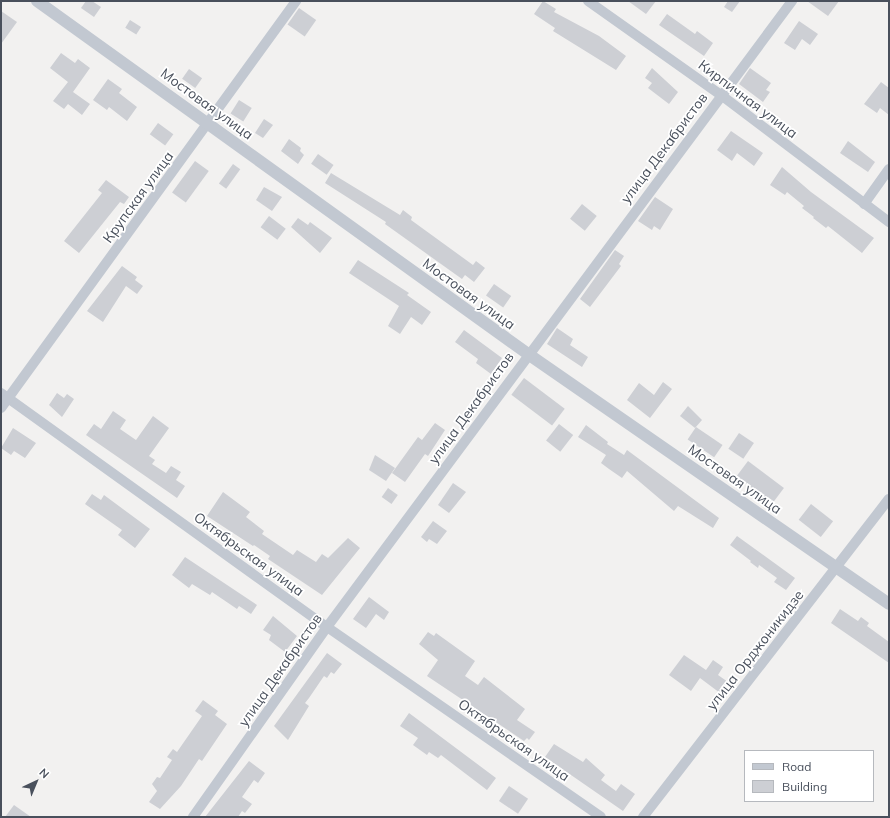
<!DOCTYPE html>
<html>
<head>
<meta charset="utf-8">
<style>
	body { margin:0 }
	#map { position:relative; width:890px; height:818px; overflow:hidden; background:#f2f1f0; font-family:Mulish,sans-serif }
	div>[style] { position:absolute }
	.building>* { inset:0; background:#cdcfd4; transform-origin:0 0 }
	.minor>* { height:10px; margin:-5px; padding:0 5px; transform-origin:5px; border-radius:5px; background:#c2c8d1 }
	.tertiary>* { height:12px; margin:-6px; padding:0 6px; transform-origin:6px; border-radius:6px; background:#c2c8d1 }
	span { translate:-50% -50%; white-space:nowrap; text-align:center; line-height:1.15; -webkit-text-stroke:3.5px #fff; paint-order:stroke }
	.street-label { font-size:14px; color:#49505c }
	.frame { position:absolute; inset:0; border:2px solid #49505c; pointer-events:none }
	.legend { position:absolute; left:744px; top:750px; width:130px; height:52px; box-sizing:border-box; background:#fff; border:1px solid #b6b9be; margin:0; padding:5px 7px; list-style:none; font-size:12px; color:#49505c }
	.legend li { display:flex; align-items:center; gap:8px; height:20px }
	.legend b { width:20px; border:1px solid #b6b9be }
	.north { position:absolute; left:16px; top:762px; width:40px; height:40px; -webkit-text-stroke:3px #fff; paint-order:stroke; rotate:44deg; font-size:11px; font-weight:700; line-height:16px; text-align:center; color:#49505c }
	.north::after { content:''; display:block; margin:auto; width:14px; height:18px; background:#49505c; clip-path:polygon(50% 0,100% 100%,50% 72%,0 100%) }
</style>
</head>
<body>
<div id="map">
	<div class="building">
		<i style="clip-path:polygon(86px 1px,92px 1px,101px 7px,94px 17px,81px 8px)"></i>
		<i style="clip-path:polygon(543px 1px,556px 9px,554px 12px,599px 36px,626px 56px,616px 70px,553px 31px,555px 28px,534px 14px)"></i>
		<i style="clip-path:polygon(628px 1px,656px 1px,646px 14px)"></i>
		<i style="clip-path:polygon(728px 1px,740px 1px,732px 12px,724px 7px)"></i>
		<i style="clip-path:polygon(807px 1px,839px 1px,828px 16px)"></i>
		<i style="left:299px;top:8px;width:21px;height:20px;rotate:35deg"></i>
		<i style="clip-path:polygon(1px 11px,17px 22px,1px 44px)"></i>
		<i style="clip-path:polygon(667px 14px,695px 34px,697px 31px,713px 43px,704px 56px,659px 25px)"></i>
		<i style="left:130px;top:20px;width:13px;height:9px;rotate:32deg"></i>
		<i style="clip-path:polygon(799px 21px,818px 34px,810px 45px,802px 39px,795px 50px,784px 43px)"></i>
		<i style="clip-path:polygon(61px 53px,75px 63px,78px 59px,90px 68px,73px 92px,90px 104px,82px 115px,68px 104px,64px 109px,53px 101px,68px 82px,50px 68px)"></i>
		<i style="clip-path:polygon(652px 68px,678px 92px,669px 104px,648px 88px,652px 83px,645px 78px)"></i>
		<i style="clip-path:polygon(750px 68px,771px 83px,766px 90px,770px 92px,763px 102px,739px 84px)"></i>
		<i style="left:189px;top:69px;width:16px;height:12px;rotate:35deg"></i>
		<i style="clip-path:polygon(108px 79px,122px 89px,119px 93px,137px 107px,127px 121px,109px 107px,107px 110px,93px 100px)"></i>
		<i style="clip-path:polygon(881px 82px,889px 88px,889px 115px,880px 108px,877px 113px,864px 104px)"></i>
		<i style="left:239px;top:100px;width:15px;height:16px;rotate:32deg"></i>
		<i style="clip-path:polygon(264px 119px,273px 125px,263px 138px,255px 133px)"></i>
		<i style="left:158px;top:123px;width:19px;height:14px;rotate:36deg"></i>
		<i style="clip-path:polygon(731px 131px,763px 153px,754px 166px,737px 153px,732px 161px,717px 150px)"></i>
		<i style="clip-path:polygon(289px 139px,301px 148px,300px 151px,304px 155px,298px 164px,281px 151px)"></i>
		<i style="clip-path:polygon(848px 141px,875px 162px,868px 172px,840px 153px)"></i>
		<i style="left:318px;top:154px;width:19px;height:12px;rotate:35deg"></i>
		<i style="left:195px;top:161px;width:17px;height:39px;rotate:36deg"></i>
		<i style="left:233px;top:164px;width:9px;height:24px;rotate:36deg"></i>
		<i style="clip-path:polygon(782px 167px,811px 192px,874px 238px,862px 253px,828px 226px,826px 228px,813px 218px,814px 217px,802px 208px,804px 206px,787px 192px,785px 195px,770px 185px)"></i>
		<i style="clip-path:polygon(331px 173px,400px 215px,403px 210px,412px 217px,411px 220px,473px 265px,476px 261px,485px 268px,474px 282px,465px 275px,462px 279px,385px 224px,386px 222px,325px 183px)"></i>
		<i style="clip-path:polygon(106px 180px,129px 197px,124px 204px,120px 202px,79px 253px,64px 241px,102px 193px,98px 190px)"></i>
		<i style="clip-path:polygon(264px 187px,282px 197px,272px 211px,256px 200px)"></i>
		<i style="clip-path:polygon(655px 197px,673px 209px,660px 230px,654px 226px,652px 230px,638px 221px)"></i>
		<i style="left:582px;top:204px;width:19px;height:19px;rotate:39deg"></i>
		<i style="left:269px;top:216px;width:21px;height:14px;rotate:37deg"></i>
		<i style="clip-path:polygon(298px 218px,308px 225px,310px 222px,332px 238px,320px 253px,291px 227px)"></i>
		<i style="clip-path:polygon(615px 250px,624px 256px,619px 264px,621px 266px,590px 307px,580px 299px)"></i>
		<i style="clip-path:polygon(358px 260px,409px 293px,407px 295px,431px 312px,422px 325px,411px 317px,400px 334px,388px 326px,399px 306px,349px 273px)"></i>
		<i style="clip-path:polygon(122px 266px,137px 277px,135px 280px,143px 286px,137px 294px,126px 286px,103px 322px,87px 311px)"></i>
		<i style="left:494px;top:284px;width:21px;height:14px;rotate:35deg"></i>
		<i style="clip-path:polygon(557px 328px,573px 339px,570px 345px,588px 357px,582px 367px,547px 344px)"></i>
		<i style="clip-path:polygon(464px 330px,502px 358px,491px 374px,476px 363px,478px 359px,455px 342px)"></i>
		<i style="left:524px;top:378px;width:51px;height:21px;rotate:37deg"></i>
		<i style="clip-path:polygon(663px 382px,672px 389px,650px 418px,627px 400px,639px 383px,654px 395px)"></i>
		<i style="clip-path:polygon(57px 393px,64px 398px,67px 394px,74px 399px,62px 417px,49px 405px)"></i>
		<i style="clip-path:polygon(688px 406px,702px 420px,695px 428px,680px 416px)"></i>
		<i style="clip-path:polygon(113px 411px,126px 420px,120px 429px,136px 440px,153px 416px,169px 428px,149px 456px,155px 460px,152px 464px,166px 473px,171px 466px,181px 472px,176px 480px,185px 486px,177px 498px,86px 435px,94px 424px,101px 429px)"></i>
		<i style="clip-path:polygon(435px 423px,445px 430px,428px 456px,425px 454px,405px 482px,392px 473px,418px 437px,422px 440px)"></i>
		<i style="left:559px;top:424px;width:18px;height:21px;rotate:38deg"></i>
		<i style="clip-path:polygon(586px 425px,608px 442px,607px 444px,624px 455px,627px 450px,719px 518px,713px 528px,678px 506px,674px 511px,627px 471px,622px 478px,609px 469px,601px 463px,606px 455px,578px 437px)"></i>
		<i style="left:696px;top:427px;width:32px;height:15px;rotate:34deg"></i>
		<i style="clip-path:polygon(13px 428px,36px 443px,25px 458px,14px 451px,11px 455px,1px 448px)"></i>
		<i style="left:739px;top:433px;width:18px;height:19px;rotate:34deg"></i>
		<i style="clip-path:polygon(375px 455px,395px 468px,386px 481px,369px 470px)"></i>
		<i style="left:748px;top:461px;width:45px;height:19px;rotate:37deg"></i>
		<i style="clip-path:polygon(453px 483px,466px 492px,449px 513px,438px 505px)"></i>
		<i style="left:388px;top:488px;width:12px;height:11px;rotate:35deg"></i>
		<i style="clip-path:polygon(223px 492px,250px 512px,246px 517px,264px 531px,262px 534px,293px 555px,297px 550px,316px 562px,322px 554px,328px 558px,348px 538px,360px 548px,322px 595px,268px 559px,270px 556px,254px 545px,253px 546px,207px 516px)"></i>
		<i style="clip-path:polygon(92px 494px,101px 500px,104px 495px,150px 529px,135px 548px,118px 535px,122px 530px,85px 504px)"></i>
		<i style="left:811px;top:504px;width:28px;height:20px;rotate:38deg"></i>
		<i style="clip-path:polygon(433px 521px,447px 531px,437px 544px,429px 539px,427px 542px,421px 537px)"></i>
		<i style="clip-path:polygon(737px 536px,795px 578px,786px 590px,774px 582px,777px 578px,759px 565px,758px 568px,750px 562px,751px 561px,730px 545px)"></i>
		<i style="clip-path:polygon(185px 557px,257px 605px,251px 614px,239px 606px,237px 609px,212px 592px,210px 595px,192px 584px,189px 588px,172px 575px)"></i>
		<i style="clip-path:polygon(369px 597px,389px 612px,384px 620px,376px 614px,366px 628px,353px 619px)"></i>
		<i style="clip-path:polygon(840px 609px,858px 621px,861px 617px,869px 623px,867px 626px,889px 642px,889px 663px,831px 623px)"></i>
		<i style="clip-path:polygon(273px 616px,297px 636px,285px 652px,269px 640px,271px 635px,263px 630px)"></i>
		<i style="clip-path:polygon(428px 632px,434px 636px,436px 633px,475px 661px,465px 676px,478px 685px,484px 677px,525px 709px,517px 720px,535px 732px,529px 740px,527px 738px,524px 741px,427px 676px,438px 660px,419px 644px)"></i>
		<i style="clip-path:polygon(327px 653px,342px 664px,334px 674px,331px 672px,327px 678px,324px 676px,309px 698px,305px 703px,309px 706px,288px 740px,274px 726px)"></i>
		<i style="clip-path:polygon(684px 655px,706px 670px,713px 660px,723px 667px,718px 675px,728px 682px,720px 693px,700px 678px,691px 691px,669px 675px)"></i>
		<i style="clip-path:polygon(203px 700px,218px 711px,215px 715px,227px 724px,202px 761px,199px 759px,181px 786px,160px 809px,149px 802px,157px 791px,152px 784px,157px 777px,160px 778px,172px 760px,167px 757px,173px 749px,177px 752px,202px 716px,195px 711px)"></i>
		<i style="clip-path:polygon(409px 713px,496px 778px,487px 790px,441px 755px,438px 758px,429px 752px,427px 755px,413px 745px,418px 738px,400px 726px)"></i>
		<i style="clip-path:polygon(554px 744px,583px 762px,586px 758px,605px 775px,601px 780px,616px 791px,621px 784px,635px 794px,623px 811px,545px 757px)"></i>
		<i style="clip-path:polygon(249px 761px,265px 773px,258px 783px,254px 780px,242px 797px,252px 804px,245px 813px,242px 811px,238px 817px,205px 817px)"></i>
		<i style="left:509px;top:786px;width:23px;height:18px;rotate:34deg"></i>
		<i style="clip-path:polygon(14px 805px,31px 817px,5px 817px)"></i>
	</div>
	<div class="minor">
		<i style="left:588px;top:1px;width:163px;rotate:35.3deg"></i>
		<i style="left:721px;top:95px;width:211px;rotate:37.1deg"></i>
		<i style="left:864px;top:204px;width:43px;rotate:-54.5deg"></i>
		<i style="left:1px;top:393px;width:401px;rotate:35.7deg"></i>
		<i style="left:327px;top:627px;width:333px;rotate:34.7deg"></i>
		<i style="left:1px;top:408px;width:503px;rotate:-54.06deg"></i>
		<i style="left:193px;top:817px;width:232px;rotate:-54.8deg"></i>
		<i style="left:327px;top:627px;width:780px;rotate:-53.39deg"></i>
		<i style="left:643px;top:817px;width:402px;rotate:-52.3deg"></i>
	</div>
	<div class="tertiary">
		<i style="left:37px;top:1px;width:605px;rotate:35.71deg"></i>
		<i style="left:528px;top:354px;width:439px;rotate:34.7deg"></i>
	</div>
	<div class="street-label">
		<span style="left:748px;top:99px;rotate:37deg">Кирпичная улица</span>
		<span style="left:207px;top:104px;rotate:36deg">Мостовая улица</span>
		<span style="left:664px;top:148px;rotate:-53deg">улица Декабристов</span>
		<span style="left:138px;top:197px;rotate:-54deg">Крупская улица</span>
		<span style="left:469px;top:294px;rotate:36deg">Мостовая улица</span>
		<span style="left:471px;top:408px;rotate:-54deg">улица Декабристов</span>
		<span style="left:735px;top:479px;rotate:35deg">Мостовая улица</span>
		<span style="left:249px;top:554px;rotate:36deg">Октябрьская улица</span>
		<span style="left:755px;top:650px;rotate:-52deg">улица Орджоникидзе</span>
		<span style="left:280px;top:670px;rotate:-55deg">улица Декабристов</span>
		<span style="left:514px;top:740px;rotate:35deg">Октябрьская улица</span>
	</div>
	<div class="frame"></div>
	<ul class="legend">
	<li><b style="height:5px;background:#c2c8d1"></b>Road</li>
	<li><b style="height:11px;background:#cdcfd4"></b>Building</li>
	</ul>
	<div class="north">N</div>
</div>
</body>
</html>
